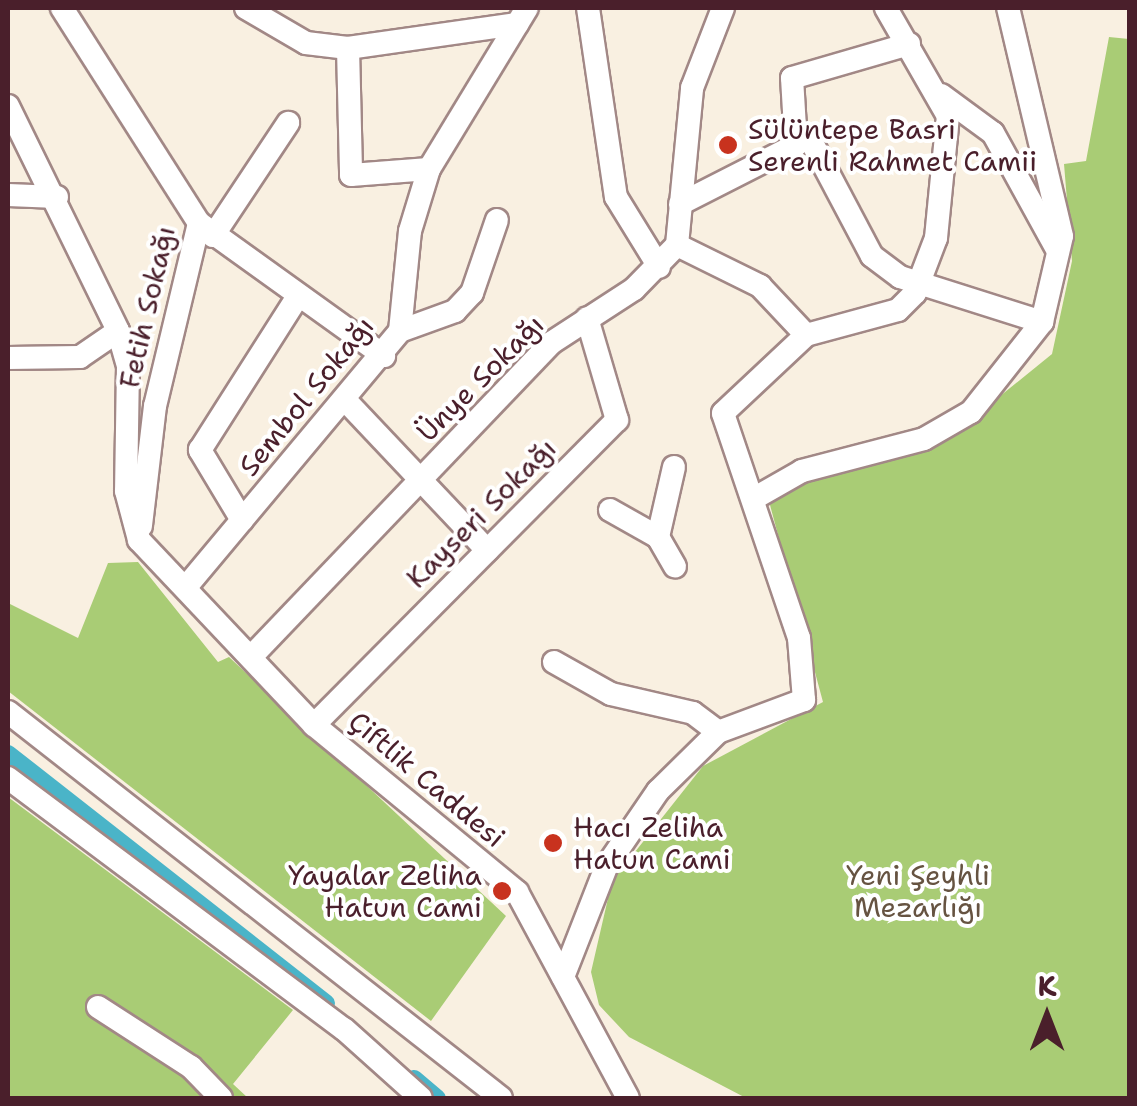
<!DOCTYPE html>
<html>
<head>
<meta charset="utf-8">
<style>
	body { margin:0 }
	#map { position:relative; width:1137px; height:1106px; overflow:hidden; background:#f9f0e1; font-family:"Shantell Sans",sans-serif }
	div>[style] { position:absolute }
	.green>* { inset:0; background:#a9cc75 }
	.canal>* { height:18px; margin:-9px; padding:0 9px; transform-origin:9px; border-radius:9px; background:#4ab4c8 }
	.roads { filter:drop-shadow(2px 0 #a28886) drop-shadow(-2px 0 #a28886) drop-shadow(0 2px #a28886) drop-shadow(0 -2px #a28886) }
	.minor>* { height:22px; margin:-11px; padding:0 11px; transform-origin:11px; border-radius:11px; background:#fff }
	.dots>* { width:28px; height:28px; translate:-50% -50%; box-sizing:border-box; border:5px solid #fff; border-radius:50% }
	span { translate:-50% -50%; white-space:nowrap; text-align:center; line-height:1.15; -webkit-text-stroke:8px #fff; paint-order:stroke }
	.poi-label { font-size:28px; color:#4a1f2b }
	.left { translate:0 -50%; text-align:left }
	.right { translate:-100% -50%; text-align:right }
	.street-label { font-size:28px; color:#4a1f2b }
	.park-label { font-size:28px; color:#665341 }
	.frame { position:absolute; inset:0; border:10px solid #4a1f2b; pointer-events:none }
	.north { position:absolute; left:997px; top:966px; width:100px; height:100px; -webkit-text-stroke:8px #fff; paint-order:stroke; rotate:0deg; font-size:28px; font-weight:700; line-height:40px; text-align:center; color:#4a1f2b }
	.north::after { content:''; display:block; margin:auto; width:35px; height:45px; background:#4a1f2b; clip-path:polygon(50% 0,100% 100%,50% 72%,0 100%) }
</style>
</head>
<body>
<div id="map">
	<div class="green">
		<i style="clip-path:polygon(1109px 37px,1129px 39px,1129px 1098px,746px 1098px,629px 1037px,599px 1005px,591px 972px,612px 881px,703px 766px,823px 702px,770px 505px,775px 489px,952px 435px,1052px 354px,1072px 261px,1064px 164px,1086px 161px)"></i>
		<i style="clip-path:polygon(138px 562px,218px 662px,229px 657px,506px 916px,431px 1021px,8px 691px,8px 603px,78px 638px,108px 563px)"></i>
		<i style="clip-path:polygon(8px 797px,293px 1010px,233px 1084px,248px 1098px,8px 1098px)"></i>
	</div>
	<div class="canal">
		<i style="left:8px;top:754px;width:404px;rotate:38.1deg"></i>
		<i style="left:414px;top:1079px;width:30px;rotate:40deg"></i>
	</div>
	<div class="roads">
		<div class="minor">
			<i style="left:62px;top:8px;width:255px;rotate:57.5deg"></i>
			<i style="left:199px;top:223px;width:188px;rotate:103.5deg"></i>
			<i style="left:155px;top:406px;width:121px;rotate:96.7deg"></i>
			<i style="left:246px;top:8px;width:69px;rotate:30.3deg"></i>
			<i style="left:306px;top:43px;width:42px;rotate:6.8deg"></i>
			<i style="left:348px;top:48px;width:171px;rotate:-8.1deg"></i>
			<i style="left:588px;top:8px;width:191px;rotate:81.6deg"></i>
			<i style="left:616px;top:197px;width:82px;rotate:58.4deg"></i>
			<i style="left:348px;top:48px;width:127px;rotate:88.6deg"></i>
			<i style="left:351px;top:175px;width:78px;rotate:-4.4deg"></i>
			<i style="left:941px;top:95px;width:64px;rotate:36.2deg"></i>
			<i style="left:993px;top:133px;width:135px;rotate:61.2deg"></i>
			<i style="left:8px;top:106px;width:250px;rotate:63.9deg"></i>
			<i style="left:118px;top:331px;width:36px;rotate:74deg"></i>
			<i style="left:128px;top:366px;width:125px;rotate:90.9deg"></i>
			<i style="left:126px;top:491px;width:51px;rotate:75.1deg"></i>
			<i style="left:139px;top:540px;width:255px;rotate:46.6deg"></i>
			<i style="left:314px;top:725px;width:263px;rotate:39.4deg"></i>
			<i style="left:517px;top:892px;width:234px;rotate:61.7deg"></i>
			<i style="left:800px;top:141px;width:10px;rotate:-11deg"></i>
			<i style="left:810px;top:139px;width:132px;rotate:62.1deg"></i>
			<i style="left:872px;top:256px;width:35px;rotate:37deg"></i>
			<i style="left:900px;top:277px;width:149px;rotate:17.6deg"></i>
			<i style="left:8px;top:195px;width:49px;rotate:2.3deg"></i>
			<i style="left:680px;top:204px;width:130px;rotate:-27deg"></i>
			<i style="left:796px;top:145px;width:67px;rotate:-93.4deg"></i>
			<i style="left:792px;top:78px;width:122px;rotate:-16.2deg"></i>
			<i style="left:199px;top:223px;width:228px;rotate:35.7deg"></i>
			<i style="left:213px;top:236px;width:136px;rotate:-56.4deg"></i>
			<i style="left:677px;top:245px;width:93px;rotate:26.3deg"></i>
			<i style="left:760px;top:286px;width:67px;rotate:46.8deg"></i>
			<i style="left:806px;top:335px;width:95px;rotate:-15.2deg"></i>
			<i style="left:898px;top:310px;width:24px;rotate:-45deg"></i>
			<i style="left:915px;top:293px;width:59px;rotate:-69.1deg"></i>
			<i style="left:936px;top:238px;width:123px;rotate:-84.4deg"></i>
			<i style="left:948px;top:116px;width:125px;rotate:-119.9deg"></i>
			<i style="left:400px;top:331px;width:59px;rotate:-20deg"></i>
			<i style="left:455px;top:311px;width:25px;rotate:-47deg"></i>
			<i style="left:472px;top:293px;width:77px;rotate:-71.1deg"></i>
			<i style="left:8px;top:358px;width:72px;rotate:-0.8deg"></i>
			<i style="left:80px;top:357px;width:46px;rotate:-34.4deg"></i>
			<i style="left:347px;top:402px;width:204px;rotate:46.6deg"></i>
			<i style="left:674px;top:467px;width:72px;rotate:102.9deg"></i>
			<i style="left:658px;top:537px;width:34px;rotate:60deg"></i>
			<i style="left:753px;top:499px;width:56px;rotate:-29.7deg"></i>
			<i style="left:802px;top:471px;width:126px;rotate:-14.7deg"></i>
			<i style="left:924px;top:439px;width:54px;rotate:-29.9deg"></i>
			<i style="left:971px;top:412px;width:115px;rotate:-51.7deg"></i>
			<i style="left:1042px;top:322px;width:88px;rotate:-76.9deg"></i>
			<i style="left:1062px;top:236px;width:234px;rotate:-103.3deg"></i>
			<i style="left:610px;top:510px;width:55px;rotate:29.4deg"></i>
			<i style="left:242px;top:520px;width:82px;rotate:-121deg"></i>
			<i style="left:200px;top:450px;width:183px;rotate:-57.5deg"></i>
			<i style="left:186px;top:587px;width:334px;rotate:-50.1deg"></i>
			<i style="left:400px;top:331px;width:100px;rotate:-84.3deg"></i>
			<i style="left:410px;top:231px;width:65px;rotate:-73deg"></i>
			<i style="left:429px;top:169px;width:188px;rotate:-58.7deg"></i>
			<i style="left:251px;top:657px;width:434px;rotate:-46.3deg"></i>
			<i style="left:551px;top:343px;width:99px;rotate:-33deg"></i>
			<i style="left:634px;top:289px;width:62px;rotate:-45.7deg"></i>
			<i style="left:677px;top:245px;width:158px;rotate:-84.5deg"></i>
			<i style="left:692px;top:88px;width:86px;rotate:-68.8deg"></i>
			<i style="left:554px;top:662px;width:65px;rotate:29.3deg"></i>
			<i style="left:611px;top:694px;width:84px;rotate:13deg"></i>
			<i style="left:693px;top:713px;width:31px;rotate:37deg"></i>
			<i style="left:8px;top:712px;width:626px;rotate:38.06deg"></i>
			<i style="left:314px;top:725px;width:430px;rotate:-45.2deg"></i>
			<i style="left:617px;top:420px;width:106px;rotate:-106.4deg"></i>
			<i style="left:8px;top:778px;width:419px;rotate:36.8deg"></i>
			<i style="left:344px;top:1029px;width:103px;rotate:41.9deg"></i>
			<i style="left:563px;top:977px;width:118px;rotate:-68.6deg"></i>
			<i style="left:606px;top:867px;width:92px;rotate:-55.6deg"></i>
			<i style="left:658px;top:791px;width:84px;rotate:-44.5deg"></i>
			<i style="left:718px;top:732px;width:92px;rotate:-20.4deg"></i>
			<i style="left:804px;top:700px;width:62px;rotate:-94.6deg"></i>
			<i style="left:799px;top:638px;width:237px;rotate:-108.7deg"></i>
			<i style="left:723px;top:413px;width:114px;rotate:-43.2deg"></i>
			<i style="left:98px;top:1007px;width:111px;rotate:32.8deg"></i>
			<i style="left:191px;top:1067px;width:43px;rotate:45.9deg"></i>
		</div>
	</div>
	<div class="dots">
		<i style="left:728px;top:145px;background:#c8321e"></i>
		<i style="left:553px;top:843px;background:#c8321e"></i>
		<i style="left:502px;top:891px;background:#c8321e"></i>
	</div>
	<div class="poi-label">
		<span class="left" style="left:748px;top:145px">Sülüntepe Basri<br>Serenli Rahmet Camii</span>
		<span class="left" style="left:573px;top:843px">Hacı Zeliha<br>Hatun Cami</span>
		<span class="right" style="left:482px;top:891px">Yayalar Zeliha<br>Hatun Cami</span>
	</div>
	<div class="street-label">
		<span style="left:147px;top:307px;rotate:-77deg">Fetih Sokağı</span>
		<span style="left:480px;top:378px;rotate:-45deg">Ünye Sokağı</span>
		<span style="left:306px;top:396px;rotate:-51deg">Sembol Sokağı</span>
		<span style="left:481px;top:513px;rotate:-45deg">Kayseri Sokağı</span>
		<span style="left:427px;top:779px;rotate:40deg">Çiftlik Caddesi</span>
	</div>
	<div class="park-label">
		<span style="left:918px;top:891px">Yeni Şeyhli<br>Mezarlığı</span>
	</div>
	<div class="frame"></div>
	<div class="north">K</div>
</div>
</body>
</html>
